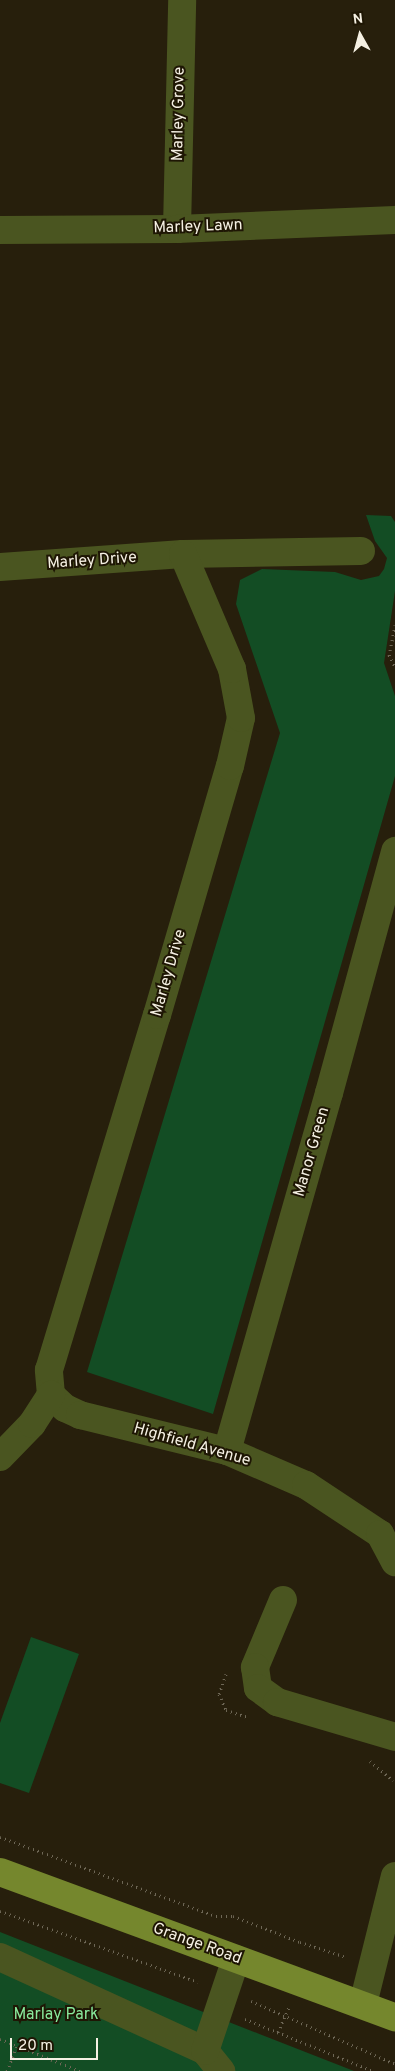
<!DOCTYPE html>
<html>
<head>
<meta charset="utf-8">
<style>
	body { margin:0 }
	#map { position:relative; width:395px; height:2071px; overflow:hidden; background:#271f0c; font-family:Overpass,sans-serif }
	div>[style] { position:absolute }
	.green>* { inset:0; background:#134d24 }
	.path>* { height:3px; margin-top:-1.5px; transform-origin:0; background:repeating-linear-gradient(90deg,#6e6756 0 1px,transparent 0 5px) }
	.minor>* { height:28px; margin:-14px; padding:0 14px; transform-origin:14px; border-radius:14px; background:#4a5520 }
	.major>* { height:28px; margin:-14px; padding:0 14px; transform-origin:14px; border-radius:14px; background:#75872d }
	span { translate:-50% -50%; white-space:nowrap; text-align:center; line-height:1.15; -webkit-text-stroke:4px #1e1604; paint-order:stroke }
	.street-label { font-size:16px; color:#f5f0e3 }
	.park-label { font-size:16px; color:#89eb9d }
	.north { position:absolute; left:335px; top:10px; width:50px; height:50px; -webkit-text-stroke:4px #1e1604; paint-order:stroke; rotate:353deg; font-size:14px; font-weight:700; line-height:20px; text-align:center; color:#f5f0e3 }
	.north::after { content:''; display:block; margin:auto; width:18px; height:22px; background:#f5f0e3; clip-path:polygon(50% 0,100% 100%,50% 72%,0 100%) }
	.scale { position:absolute; left:10px; top:2038px; width:88px; height:22px; box-sizing:border-box; border:2px solid #f5f0e3; border-top:0; padding-left:6px; font-size:15px; line-height:18px; white-space:nowrap; color:#f5f0e3; -webkit-text-stroke:4px #1e1604; paint-order:stroke }
</style>
</head>
<body>
<div id="map">
	<div class="green">
		<i style="clip-path:polygon(366px 515px,391px 516px,395px 522px,395px 591px,384px 663px,395px 696px,395px 776px,213px 1414px,87px 1372px,280px 733px,236px 604px,240px 580px,262px 569px,335px 572px,361px 580px,379px 576px,384px 569px,387px 558px,375px 541px)"></i>
		<i style="clip-path:polygon(31px 1637px,79px 1654px,29px 1793px,0 1783px,0 1723px)"></i>
		<i style="clip-path:polygon(0 1932px,216px 2017px,354px 2071px,0 2071px)"></i>
	</div>
	<div class="path">
		<i style="left:395px;top:625px;width:31px;rotate:101deg"></i>
		<i style="left:389px;top:655px;width:13px;rotate:63deg"></i>
		<i style="left:226px;top:1674px;width:21px;rotate:109deg"></i>
		<i style="left:219px;top:1694px;width:17px;rotate:66deg"></i>
		<i style="left:226px;top:1710px;width:22px;rotate:18deg"></i>
		<i style="left:370px;top:1761px;width:30px;rotate:40deg"></i>
		<i style="left:0;top:1837px;width:230px;rotate:20.1deg"></i>
		<i style="left:216px;top:1916px;width:17px"></i>
		<i style="left:233px;top:1916px;width:72px;rotate:21.2deg"></i>
		<i style="left:300px;top:1942px;width:48px;rotate:18.1deg"></i>
		<i style="left:0;top:1911px;width:210px;rotate:19.7deg"></i>
		<i style="left:251px;top:2001px;width:157px;rotate:23.6deg"></i>
		<i style="left:245px;top:2019px;width:138px;rotate:22.1deg"></i>
		<i style="left:278px;top:2032px;width:27px;rotate:-66deg"></i>
		<i style="left:0;top:2039px;width:86px;rotate:21.8deg"></i>
		<i style="left:7px;top:2071px;width:27px;rotate:-68deg"></i>
	</div>
	<div class="minor">
		<i style="left:177px;top:229px;width:229px;rotate:-88.7deg"></i>
		<i style="left:0;top:230px;width:177px;rotate:-0.3deg"></i>
		<i style="left:177px;top:229px;width:218px;rotate:-2.4deg"></i>
		<i style="left:0;top:567px;width:183px;rotate:-4.1deg"></i>
		<i style="left:183px;top:554px;width:178px;rotate:-1deg"></i>
		<i style="left:51px;top:1395px;width:25px;rotate:-95deg"></i>
		<i style="left:49px;top:1370px;width:371px;rotate:-73.1deg"></i>
		<i style="left:157px;top:1015px;width:259px;rotate:-73.7deg"></i>
		<i style="left:230px;top:766px;width:49px;rotate:-77.1deg"></i>
		<i style="left:241px;top:718px;width:50px;rotate:-100.4deg"></i>
		<i style="left:232px;top:669px;width:125px;rotate:-113.1deg"></i>
		<i style="left:51px;top:1395px;width:19px;rotate:43deg"></i>
		<i style="left:65px;top:1408px;width:17px;rotate:25deg"></i>
		<i style="left:80px;top:1415px;width:151px;rotate:13.8deg"></i>
		<i style="left:227px;top:1451px;width:86px;rotate:23.3deg"></i>
		<i style="left:306px;top:1485px;width:89px;rotate:33.5deg"></i>
		<i style="left:380px;top:1534px;width:32px;rotate:62deg"></i>
		<i style="left:227px;top:1451px;width:372px;rotate:-74.1deg"></i>
		<i style="left:329px;top:1093px;width:251px;rotate:-74.7deg"></i>
		<i style="left:0;top:1457px;width:46px;rotate:-45.9deg"></i>
		<i style="left:32px;top:1424px;width:35px;rotate:-57deg"></i>
		<i style="left:283px;top:1600px;width:73px;rotate:112.7deg"></i>
		<i style="left:255px;top:1667px;width:21px;rotate:82deg"></i>
		<i style="left:258px;top:1688px;width:24px;rotate:36deg"></i>
		<i style="left:277px;top:1702px;width:123px;rotate:16.5deg"></i>
		<i style="left:0;top:1957px;width:226px;rotate:24.6deg"></i>
		<i style="left:205px;top:2051px;width:26px;rotate:51deg"></i>
		<i style="left:363px;top:2004px;width:132px;rotate:-76deg"></i>
		<i style="left:205px;top:2051px;width:97px;rotate:-71.4deg"></i>
	</div>
	<div class="major">
		<i style="left:0;top:1872px;width:421px;rotate:20.2deg"></i>
	</div>
	<div class="street-label">
		<span style="left:179px;top:114px;rotate:-89deg">Marley Grove</span>
		<span style="left:198px;top:227px;rotate:-2deg">Marley Lawn</span>
		<span style="left:92px;top:561px;rotate:-4deg">Marley Drive</span>
		<span style="left:169px;top:973px;rotate:-74deg">Marley Drive</span>
		<span style="left:312px;top:1152px;rotate:-74deg">Manor Green</span>
		<span style="left:192px;top:1445px;rotate:16deg">Highfield Avenue</span>
		<span style="left:197px;top:1944px;rotate:20deg">Grange Road</span>
	</div>
	<div class="park-label">
		<span style="left:56px;top:2015px">Marlay Park</span>
	</div>
	<div class="north">N</div>
	<div class="scale">20 m</div>
</div>
</body>
</html>
